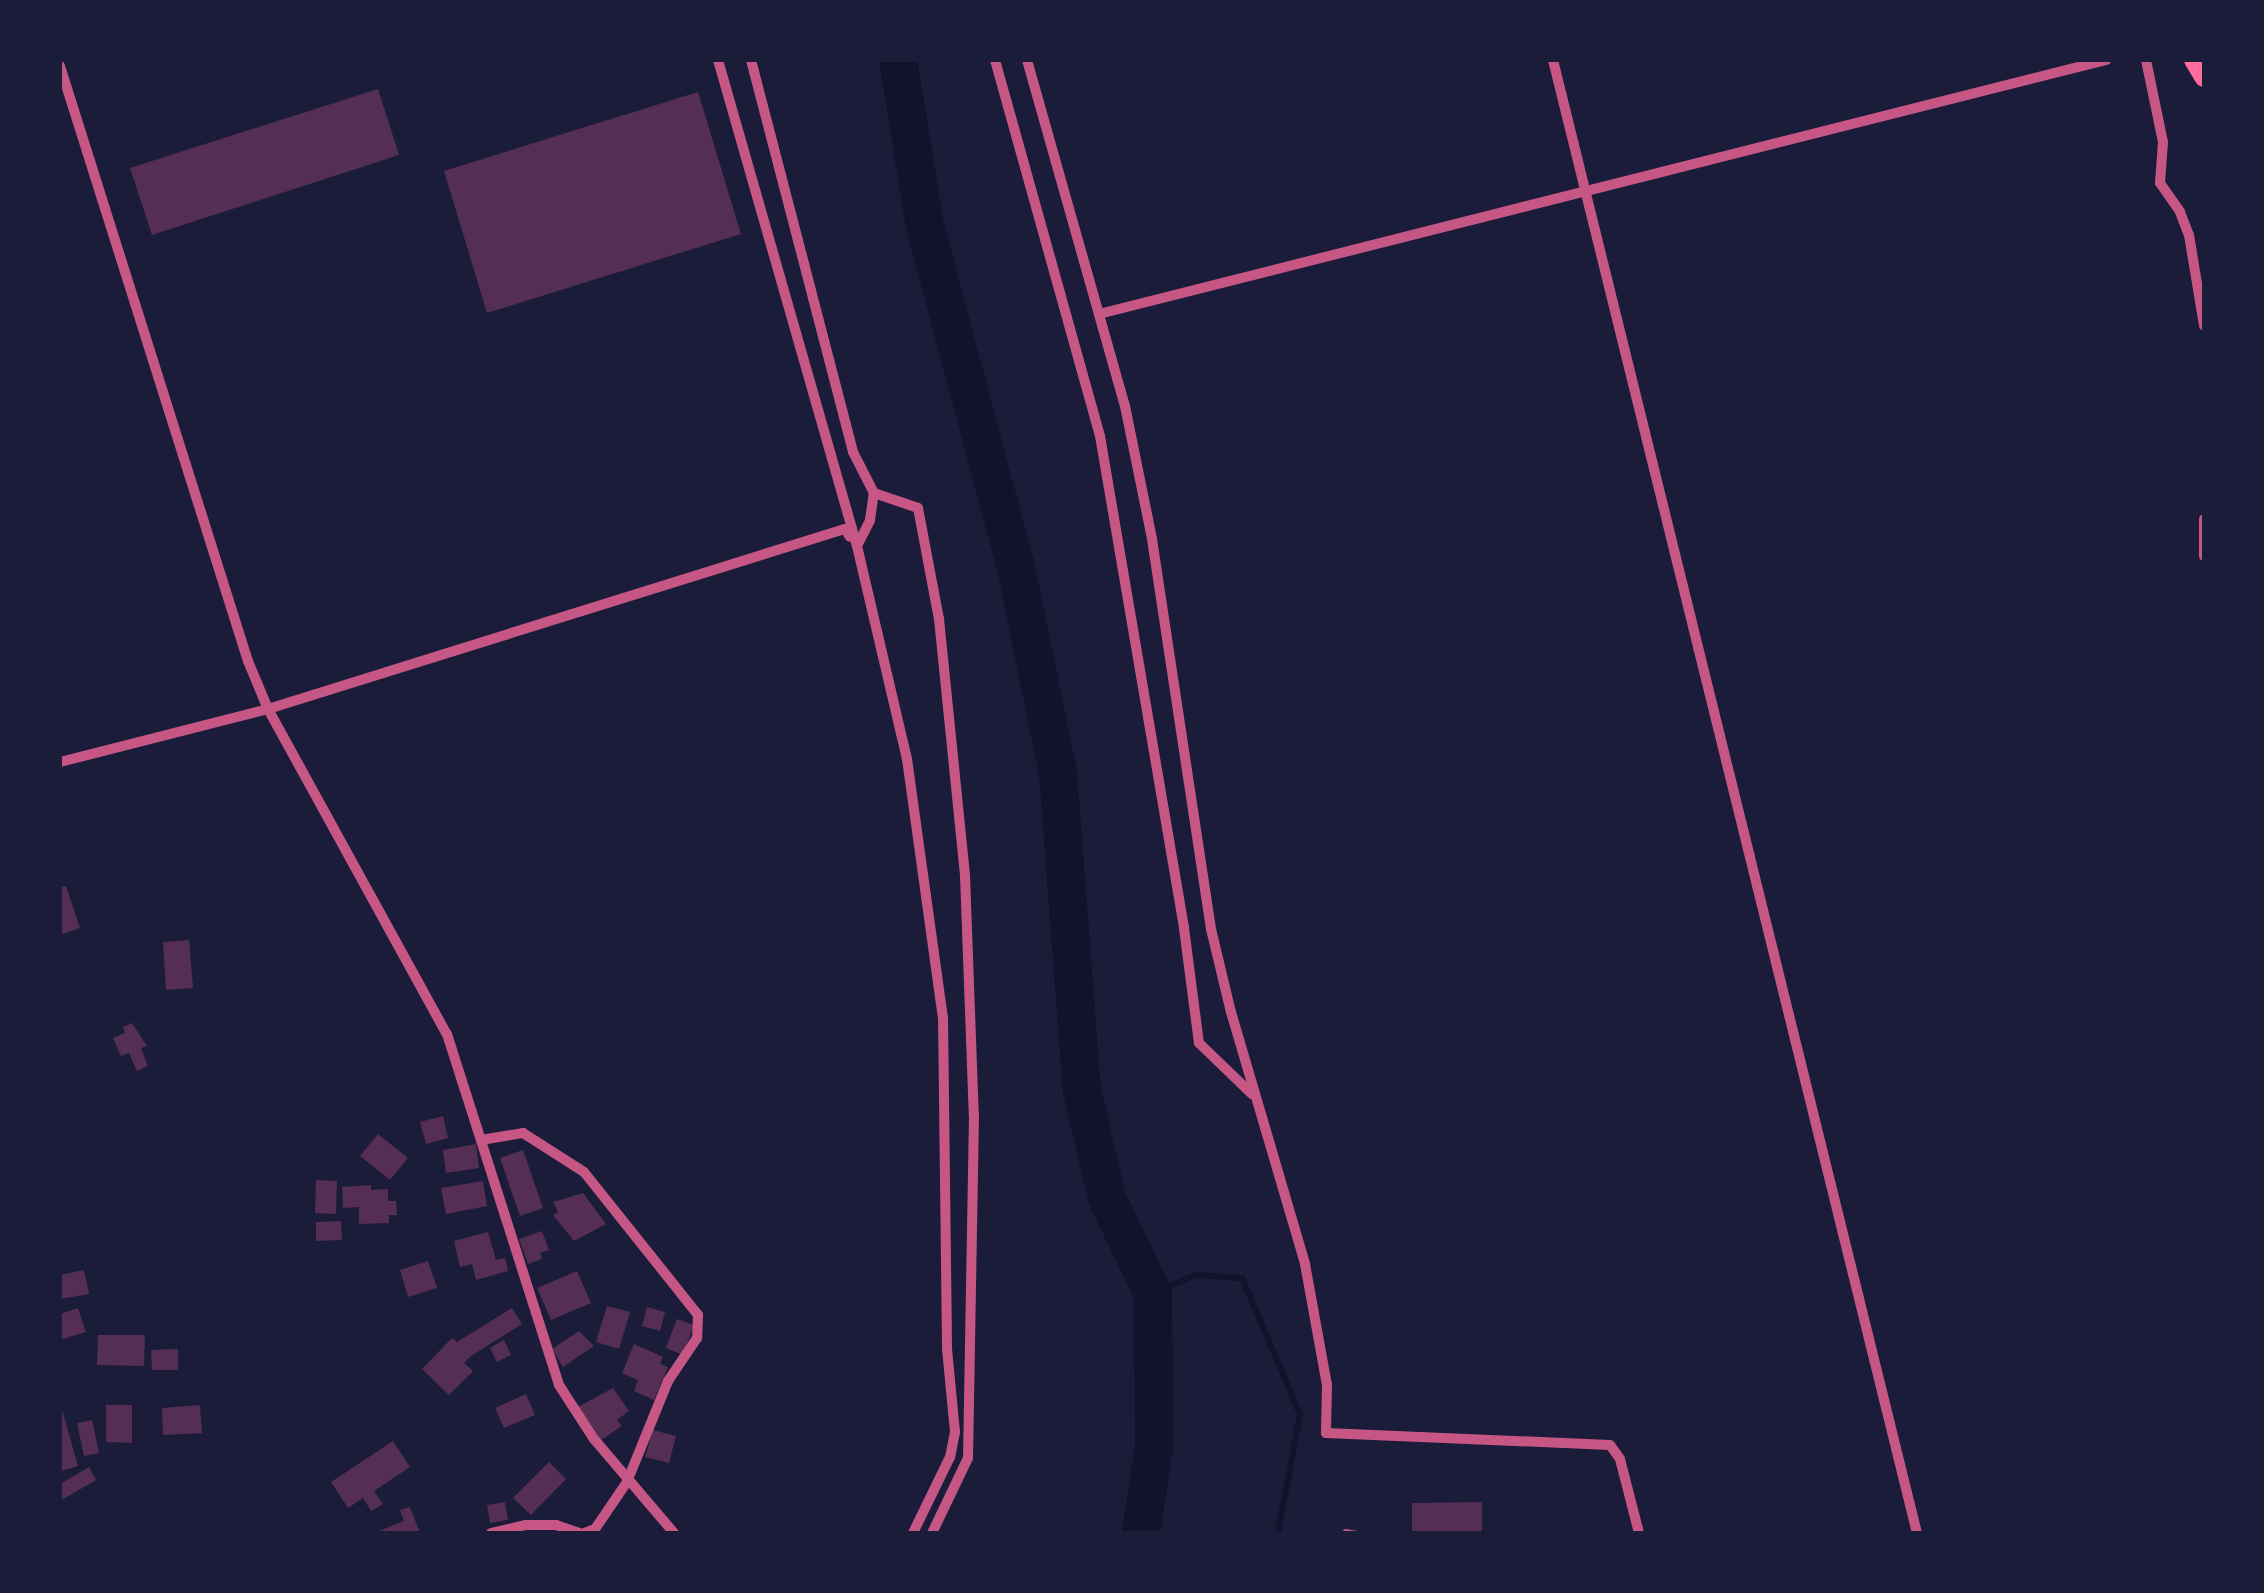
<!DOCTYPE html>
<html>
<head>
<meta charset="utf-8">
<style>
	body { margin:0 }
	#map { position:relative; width:2264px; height:1593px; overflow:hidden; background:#1b1b3a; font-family:Literata,serif }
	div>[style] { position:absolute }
	.stream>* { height:6px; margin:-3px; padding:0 3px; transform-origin:3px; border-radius:3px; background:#12122b }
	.river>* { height:38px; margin:-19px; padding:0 19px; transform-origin:19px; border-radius:19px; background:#12122b }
	.building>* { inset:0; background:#542f53 }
	.service>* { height:5px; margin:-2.5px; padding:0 2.5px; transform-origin:2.5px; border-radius:2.5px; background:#c65784 }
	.minor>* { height:10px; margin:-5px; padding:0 5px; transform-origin:5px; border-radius:5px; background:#c65784 }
	.primary>* { height:18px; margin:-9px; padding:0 9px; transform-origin:9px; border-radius:9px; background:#ff6b9d }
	span { translate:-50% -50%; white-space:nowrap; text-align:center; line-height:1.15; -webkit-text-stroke:8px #1b1b3a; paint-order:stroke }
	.frame { position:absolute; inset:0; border:62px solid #1b1b3a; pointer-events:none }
</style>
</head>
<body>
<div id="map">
	<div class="stream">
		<i style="left:1153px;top:1294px;width:46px;rotate:-24.3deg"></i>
		<i style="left:1195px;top:1275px;width:47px;rotate:3.7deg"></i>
		<i style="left:1242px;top:1278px;width:148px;rotate:66.9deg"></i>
		<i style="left:1300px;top:1414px;width:121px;rotate:100.5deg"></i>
	</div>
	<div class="river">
		<i style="left:898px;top:60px;width:168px;rotate:80.8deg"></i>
		<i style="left:925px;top:226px;width:353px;rotate:75.1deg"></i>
		<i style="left:1016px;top:567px;width:210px;rotate:78.5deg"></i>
		<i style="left:1058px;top:773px;width:318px;rotate:85.7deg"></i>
		<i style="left:1082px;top:1090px;width:111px;rotate:77deg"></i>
		<i style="left:1107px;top:1198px;width:106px;rotate:64.4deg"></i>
		<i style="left:1153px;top:1294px;width:152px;rotate:89.6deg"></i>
		<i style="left:1154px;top:1446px;width:88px;rotate:98.5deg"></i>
	</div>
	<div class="building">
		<i style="clip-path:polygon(378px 89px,399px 155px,152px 235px,130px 168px)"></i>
		<i style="clip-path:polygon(698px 92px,741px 234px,487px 313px,444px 171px)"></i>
		<i style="clip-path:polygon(66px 886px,80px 928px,60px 935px,60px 888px)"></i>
		<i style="clip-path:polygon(189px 940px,193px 988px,166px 990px,163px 942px)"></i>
		<i style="clip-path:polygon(132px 1023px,147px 1046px,141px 1048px,148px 1066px,137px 1071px,129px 1053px,121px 1056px,113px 1038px,125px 1033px,123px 1027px)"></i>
		<i style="clip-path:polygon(443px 1116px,448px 1138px,426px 1144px,420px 1122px)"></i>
		<i style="clip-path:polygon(378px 1134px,408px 1158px,390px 1180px,360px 1156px)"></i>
		<i style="clip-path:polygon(476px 1144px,479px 1168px,446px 1173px,443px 1150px)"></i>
		<i style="clip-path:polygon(523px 1150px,543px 1208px,520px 1216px,500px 1158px)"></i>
		<i style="clip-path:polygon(316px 1180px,337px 1181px,336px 1214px,315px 1213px)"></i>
		<i style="clip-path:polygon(483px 1181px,487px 1206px,446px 1214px,441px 1188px)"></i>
		<i style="clip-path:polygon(371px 1185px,371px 1190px,388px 1189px,388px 1201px,396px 1201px,397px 1215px,389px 1215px,389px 1223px,359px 1224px,359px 1207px,343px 1208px,342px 1187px)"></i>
		<i style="clip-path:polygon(583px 1193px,606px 1224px,574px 1241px,553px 1215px,558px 1212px,553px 1202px)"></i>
		<i style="clip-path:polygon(341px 1221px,342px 1240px,316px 1241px,316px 1222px)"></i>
		<i style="clip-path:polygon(542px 1231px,549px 1250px,540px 1253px,542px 1259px,528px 1264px,519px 1239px)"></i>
		<i style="clip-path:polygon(488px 1232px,496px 1260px,505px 1258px,508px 1271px,476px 1280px,472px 1264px,460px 1267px,454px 1241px)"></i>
		<i style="clip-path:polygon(428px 1261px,437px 1288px,408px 1297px,400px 1270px)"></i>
		<i style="clip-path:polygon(84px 1270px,89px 1294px,60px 1299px,60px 1275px)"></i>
		<i style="clip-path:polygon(577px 1271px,591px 1303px,551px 1320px,537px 1288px)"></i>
		<i style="clip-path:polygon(607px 1306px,630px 1312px,619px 1349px,596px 1342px)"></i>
		<i style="clip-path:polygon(647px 1307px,665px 1312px,660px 1331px,642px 1326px)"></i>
		<i style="clip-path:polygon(78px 1308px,86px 1332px,60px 1340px,60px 1314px)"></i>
		<i style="clip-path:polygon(512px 1308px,522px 1324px,471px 1356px,464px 1363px,473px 1371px,449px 1395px,422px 1369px,452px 1338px,457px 1342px)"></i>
		<i style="clip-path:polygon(677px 1319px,694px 1325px,683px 1355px,666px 1348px)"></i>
		<i style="clip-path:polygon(579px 1331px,594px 1346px,563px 1367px,552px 1349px)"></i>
		<i style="clip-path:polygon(98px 1335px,145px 1335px,144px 1366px,97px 1365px)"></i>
		<i style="clip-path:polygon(504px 1340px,511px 1355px,497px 1362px,490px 1348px)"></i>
		<i style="clip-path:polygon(634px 1344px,663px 1357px,660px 1364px,668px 1367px,654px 1400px,634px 1391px,638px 1380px,622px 1373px)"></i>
		<i style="clip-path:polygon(178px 1349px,178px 1370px,152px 1370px,151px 1350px)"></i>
		<i style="clip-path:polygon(613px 1388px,629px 1411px,617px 1420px,622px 1426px,601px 1440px,578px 1407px)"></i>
		<i style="clip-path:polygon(526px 1394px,535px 1415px,504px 1428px,495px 1408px)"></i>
		<i style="clip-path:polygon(106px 1405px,132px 1405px,132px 1443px,106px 1442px)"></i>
		<i style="clip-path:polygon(200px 1405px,202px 1433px,163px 1435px,162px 1408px)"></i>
		<i style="clip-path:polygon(61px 1406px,78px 1466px,61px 1471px,60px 1465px)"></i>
		<i style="clip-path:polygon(92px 1420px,99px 1453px,84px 1456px,77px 1423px)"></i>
		<i style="clip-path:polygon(653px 1430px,676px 1436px,669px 1463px,645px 1457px)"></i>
		<i style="clip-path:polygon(393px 1441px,410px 1467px,374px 1491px,383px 1504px,371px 1511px,363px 1498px,348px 1508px,331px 1482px)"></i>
		<i style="clip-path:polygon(549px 1462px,566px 1479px,531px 1515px,513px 1498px)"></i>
		<i style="clip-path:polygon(89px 1467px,96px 1480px,60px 1501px,60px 1484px)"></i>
		<i style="clip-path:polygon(505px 1502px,508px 1520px,490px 1523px,487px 1505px)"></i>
		<i style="clip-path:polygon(1482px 1502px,1482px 1533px,1412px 1533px,1412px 1503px)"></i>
		<i style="clip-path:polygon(410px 1507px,420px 1533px,374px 1533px,404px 1521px,400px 1510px)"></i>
	</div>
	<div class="service">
		<i style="left:1345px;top:1531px;width:12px;rotate:9deg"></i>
	</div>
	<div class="minor">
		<i style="left:718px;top:60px;width:505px;rotate:74.04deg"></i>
		<i style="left:857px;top:546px;width:219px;rotate:76.8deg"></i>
		<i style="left:907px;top:759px;width:260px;rotate:82.1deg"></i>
		<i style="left:943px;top:1017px;width:332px;rotate:89.3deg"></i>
		<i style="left:947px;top:1349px;width:83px;rotate:84.5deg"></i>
		<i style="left:955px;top:1432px;width:25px;rotate:101deg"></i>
		<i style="left:950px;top:1457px;width:85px;rotate:116deg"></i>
		<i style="left:751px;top:60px;width:405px;rotate:75.4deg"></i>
		<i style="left:853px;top:452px;width:46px;rotate:62.9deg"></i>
		<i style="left:874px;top:493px;width:46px;rotate:18.8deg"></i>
		<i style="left:918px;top:508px;width:113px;rotate:79.3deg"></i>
		<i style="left:939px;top:619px;width:257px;rotate:84.2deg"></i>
		<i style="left:965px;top:875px;width:240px;rotate:87.9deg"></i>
		<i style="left:974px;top:1115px;width:343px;rotate:91deg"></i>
		<i style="left:968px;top:1458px;width:83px;rotate:115.6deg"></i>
		<i style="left:995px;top:60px;width:390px;rotate:74.4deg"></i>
		<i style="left:1100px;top:436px;width:499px;rotate:80.3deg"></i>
		<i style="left:1184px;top:928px;width:116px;rotate:82.6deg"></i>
		<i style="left:1199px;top:1043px;width:74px;rotate:43.9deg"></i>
		<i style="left:1027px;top:60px;width:360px;rotate:74.2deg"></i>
		<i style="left:1125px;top:406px;width:136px;rotate:78.5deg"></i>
		<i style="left:1152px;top:539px;width:394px;rotate:81.4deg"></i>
		<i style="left:1211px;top:929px;width:85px;rotate:76.5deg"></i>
		<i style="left:1231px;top:1012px;width:263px;rotate:73.6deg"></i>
		<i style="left:1305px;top:1264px;width:123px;rotate:79.7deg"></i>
		<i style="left:1327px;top:1385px;width:48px;rotate:91.2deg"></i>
		<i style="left:1326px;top:1433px;width:284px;rotate:2.4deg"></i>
		<i style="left:1610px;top:1445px;width:17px;rotate:54deg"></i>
		<i style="left:1620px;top:1459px;width:76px;rotate:75.6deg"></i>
		<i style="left:1553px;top:60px;width:1517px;rotate:76.12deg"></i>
		<i style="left:2146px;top:60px;width:84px;rotate:78.3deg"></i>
		<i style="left:2163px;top:142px;width:41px;rotate:94.2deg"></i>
		<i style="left:2160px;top:183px;width:35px;rotate:55deg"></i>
		<i style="left:2180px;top:212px;width:25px;rotate:69deg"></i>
		<i style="left:2189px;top:235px;width:92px;rotate:80.6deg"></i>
		<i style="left:60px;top:66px;width:624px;rotate:72.47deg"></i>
		<i style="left:248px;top:661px;width:52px;rotate:67.4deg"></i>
		<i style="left:268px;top:709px;width:371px;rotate:61.2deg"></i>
		<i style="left:447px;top:1034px;width:368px;rotate:72.3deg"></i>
		<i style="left:559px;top:1385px;width:64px;rotate:57.1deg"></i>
		<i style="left:594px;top:1439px;width:123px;rotate:49.6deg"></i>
		<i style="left:1099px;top:314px;width:1039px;rotate:-14.16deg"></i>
		<i style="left:2204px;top:519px;width:37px;rotate:90deg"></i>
		<i style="left:857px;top:546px;width:29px;rotate:-63deg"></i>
		<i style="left:870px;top:520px;width:27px;rotate:-82deg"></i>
		<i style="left:60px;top:762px;width:215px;rotate:-14.3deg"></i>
		<i style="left:268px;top:709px;width:604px;rotate:-17.33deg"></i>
		<i style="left:845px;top:529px;width:9px;rotate:58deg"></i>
		<i style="left:481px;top:1140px;width:43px;rotate:-9.5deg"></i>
		<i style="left:523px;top:1133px;width:72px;rotate:32.6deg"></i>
		<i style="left:584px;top:1172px;width:183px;rotate:51.4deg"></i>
		<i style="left:698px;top:1315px;width:23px;rotate:92deg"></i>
		<i style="left:697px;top:1338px;width:52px;rotate:124deg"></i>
		<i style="left:668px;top:1381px;width:109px;rotate:112.1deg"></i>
		<i style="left:627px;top:1482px;width:57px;rotate:124.2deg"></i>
		<i style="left:595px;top:1529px;width:12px;rotate:160deg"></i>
		<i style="left:491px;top:1533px;width:36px;rotate:-13deg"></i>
		<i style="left:526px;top:1525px;width:30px"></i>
		<i style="left:556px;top:1525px;width:24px;rotate:19deg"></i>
	</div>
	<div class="primary">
		<i style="left:2193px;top:60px;width:21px;rotate:59deg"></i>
	</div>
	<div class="frame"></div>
</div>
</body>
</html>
